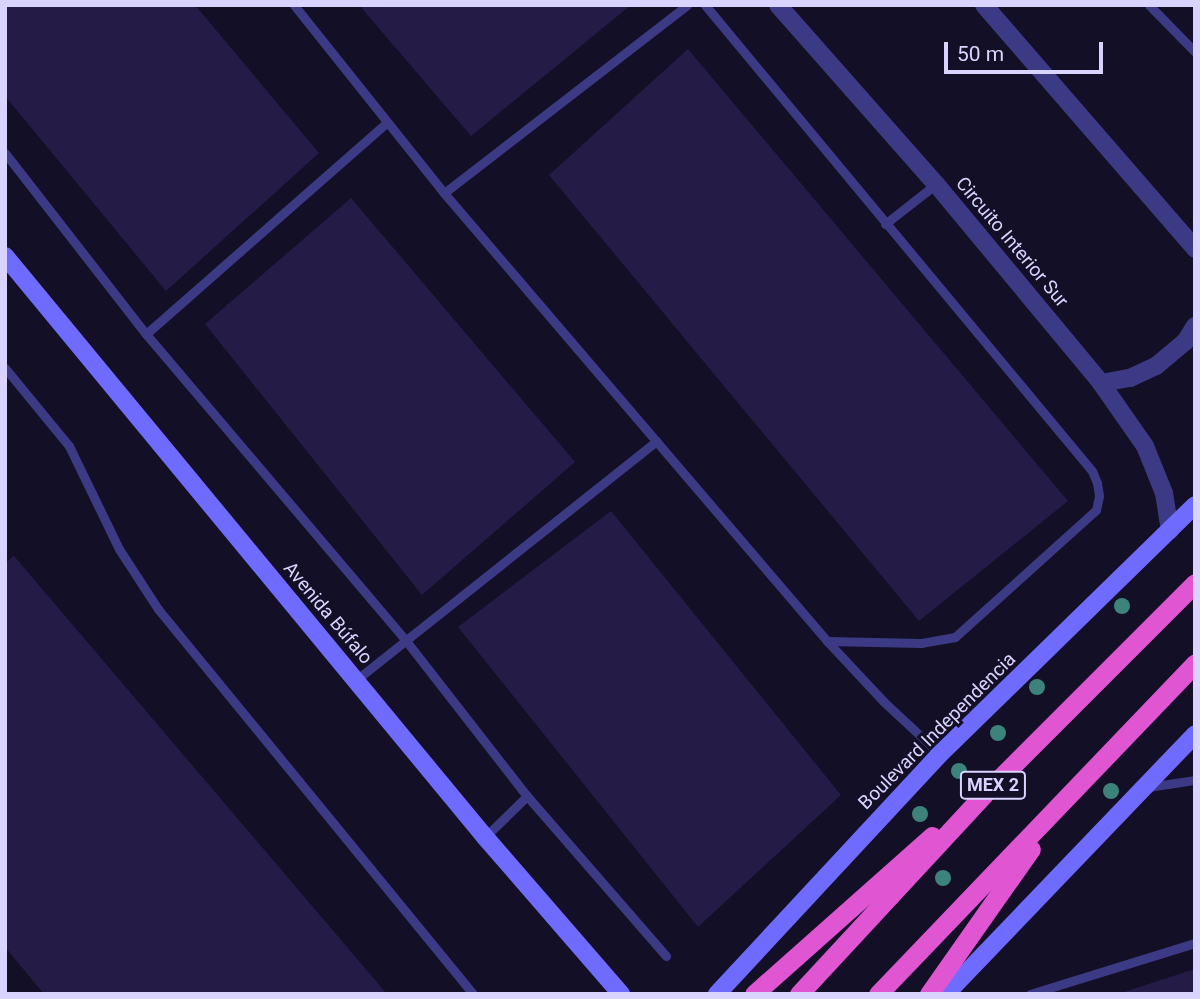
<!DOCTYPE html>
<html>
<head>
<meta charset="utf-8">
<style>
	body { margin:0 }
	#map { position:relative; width:1200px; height:999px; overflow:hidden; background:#130f26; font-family:Roboto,sans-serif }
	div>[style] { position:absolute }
	.building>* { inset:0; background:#241b47 }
	.service>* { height:9px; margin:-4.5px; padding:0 4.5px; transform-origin:4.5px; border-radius:4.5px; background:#3d3a85 }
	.minor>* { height:18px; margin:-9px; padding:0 9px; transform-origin:9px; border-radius:9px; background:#3d3a85 }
	.secondary>* { height:18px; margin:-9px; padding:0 9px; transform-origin:9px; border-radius:9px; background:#6f6bff }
	.trunk>* { height:19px; margin:-9.5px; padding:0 9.5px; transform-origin:9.5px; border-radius:9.5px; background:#e055d1 }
	.trees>* { width:16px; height:16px; margin:-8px; border-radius:50%; background:#3d827b }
	span { translate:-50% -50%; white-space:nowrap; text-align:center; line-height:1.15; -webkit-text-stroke:6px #130f26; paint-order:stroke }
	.shield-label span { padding:2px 5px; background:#130f26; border:2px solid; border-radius:5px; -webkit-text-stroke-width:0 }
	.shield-label { font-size:18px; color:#d9d4ff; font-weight:700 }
	.street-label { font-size:19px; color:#d9d4ff }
	.frame { position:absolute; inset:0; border:7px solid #d9d4ff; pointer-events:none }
	.scale { position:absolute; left:944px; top:42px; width:159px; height:32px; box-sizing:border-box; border:4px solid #d9d4ff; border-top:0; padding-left:9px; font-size:21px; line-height:24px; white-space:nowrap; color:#d9d4ff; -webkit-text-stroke:5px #130f26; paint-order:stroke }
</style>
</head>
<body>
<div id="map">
	<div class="building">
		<i style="clip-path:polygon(5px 5px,195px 5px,319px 153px,166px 291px,5px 96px)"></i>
		<i style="clip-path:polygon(359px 5px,631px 5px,471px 136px)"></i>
		<i style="clip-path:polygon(688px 49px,1068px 501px,919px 621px,549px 175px)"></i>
		<i style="clip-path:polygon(351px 198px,575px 462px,422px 595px,205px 324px)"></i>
		<i style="clip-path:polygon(611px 511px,841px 795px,698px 927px,458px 627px)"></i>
		<i style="clip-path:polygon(14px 556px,387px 994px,44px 994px,5px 947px,5px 563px)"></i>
		<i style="clip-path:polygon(1195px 969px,1195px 994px,1121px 994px,1121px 993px)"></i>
	</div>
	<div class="service">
		<i style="left:294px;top:5px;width:241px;rotate:51.4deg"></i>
		<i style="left:444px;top:193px;width:589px;rotate:49.47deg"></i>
		<i style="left:827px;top:641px;width:83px;rotate:46.9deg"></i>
		<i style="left:884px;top:702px;width:76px;rotate:42.9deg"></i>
		<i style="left:705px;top:5px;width:606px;rotate:50.29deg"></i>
		<i style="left:1092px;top:471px;width:13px;rotate:67deg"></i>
		<i style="left:1097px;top:483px;width:13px;rotate:81deg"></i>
		<i style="left:1099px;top:496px;width:14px;rotate:102deg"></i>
		<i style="left:1096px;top:510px;width:190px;rotate:138deg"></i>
		<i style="left:955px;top:637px;width:35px;rotate:170deg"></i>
		<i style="left:921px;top:643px;width:94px;rotate:-178.8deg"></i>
		<i style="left:1149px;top:5px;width:66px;rotate:45.6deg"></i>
		<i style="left:5px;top:153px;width:229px;rotate:52.1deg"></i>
		<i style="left:146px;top:334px;width:404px;rotate:49.7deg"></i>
		<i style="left:407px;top:642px;width:195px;rotate:52.1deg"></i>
		<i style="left:527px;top:796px;width:212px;rotate:49deg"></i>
		<i style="left:444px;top:193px;width:307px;rotate:-37.7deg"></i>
		<i style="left:885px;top:224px;width:65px;rotate:-38.1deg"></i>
		<i style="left:146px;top:334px;width:320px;rotate:-41.3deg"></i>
		<i style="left:5px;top:368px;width:101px;rotate:50.6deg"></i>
		<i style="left:69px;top:446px;width:114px;rotate:64.1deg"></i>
		<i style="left:119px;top:549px;width:72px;rotate:57deg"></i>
		<i style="left:158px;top:609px;width:497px;rotate:50.7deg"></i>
		<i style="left:356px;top:680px;width:384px;rotate:-38.5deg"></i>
		<i style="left:1148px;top:787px;width:48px;rotate:-8.5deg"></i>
		<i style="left:485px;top:837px;width:59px;rotate:-44.3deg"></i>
		<i style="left:1030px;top:994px;width:173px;rotate:-17.2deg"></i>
	</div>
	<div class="minor">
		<i style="left:778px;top:5px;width:239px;rotate:48.6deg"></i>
		<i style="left:936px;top:184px;width:259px;rotate:50.3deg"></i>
		<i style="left:1101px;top:383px;width:77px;rotate:55.1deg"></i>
		<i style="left:1145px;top:446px;width:51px;rotate:68deg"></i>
		<i style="left:1164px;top:493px;width:38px;rotate:81deg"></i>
		<i style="left:984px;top:5px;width:323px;rotate:49.1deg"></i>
		<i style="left:1101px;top:383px;width:29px;rotate:-10deg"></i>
		<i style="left:1130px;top:378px;width:29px;rotate:-25deg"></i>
		<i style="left:1156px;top:366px;width:38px;rotate:-40deg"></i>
		<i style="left:1185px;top:342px;width:19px;rotate:-58deg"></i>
	</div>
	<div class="secondary">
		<i style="left:5px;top:256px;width:754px;rotate:50.44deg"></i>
		<i style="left:485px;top:837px;width:208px;rotate:49.1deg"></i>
		<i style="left:717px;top:994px;width:328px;rotate:-47.1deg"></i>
		<i style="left:940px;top:754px;width:356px;rotate:-44.3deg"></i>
		<i style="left:946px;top:994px;width:360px;rotate:-46.2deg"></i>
	</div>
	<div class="trunk">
		<i style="left:754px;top:994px;width:238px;rotate:-41.6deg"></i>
		<i style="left:799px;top:994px;width:272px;rotate:-47.2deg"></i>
		<i style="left:984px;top:794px;width:298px;rotate:-45deg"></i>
		<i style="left:878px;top:994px;width:458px;rotate:-46.2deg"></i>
		<i style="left:929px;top:994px;width:177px;rotate:-54.9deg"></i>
	</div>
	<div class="trees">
		<i style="left:1122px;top:606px"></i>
		<i style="left:1037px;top:687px"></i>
		<i style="left:998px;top:733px"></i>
		<i style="left:959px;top:771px"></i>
		<i style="left:1111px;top:791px"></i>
		<i style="left:920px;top:814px"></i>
		<i style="left:943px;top:878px"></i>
	</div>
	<div class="shield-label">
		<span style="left:993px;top:785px">MEX 2</span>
	</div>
	<div class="street-label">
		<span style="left:1012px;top:242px;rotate:50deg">Circuito Interior Sur</span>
		<span style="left:328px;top:613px;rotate:50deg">Avenida Búfalo</span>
		<span style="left:937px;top:731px;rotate:-45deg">Boulevard Independencia</span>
	</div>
	<div class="frame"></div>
	<div class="scale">50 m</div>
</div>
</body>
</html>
